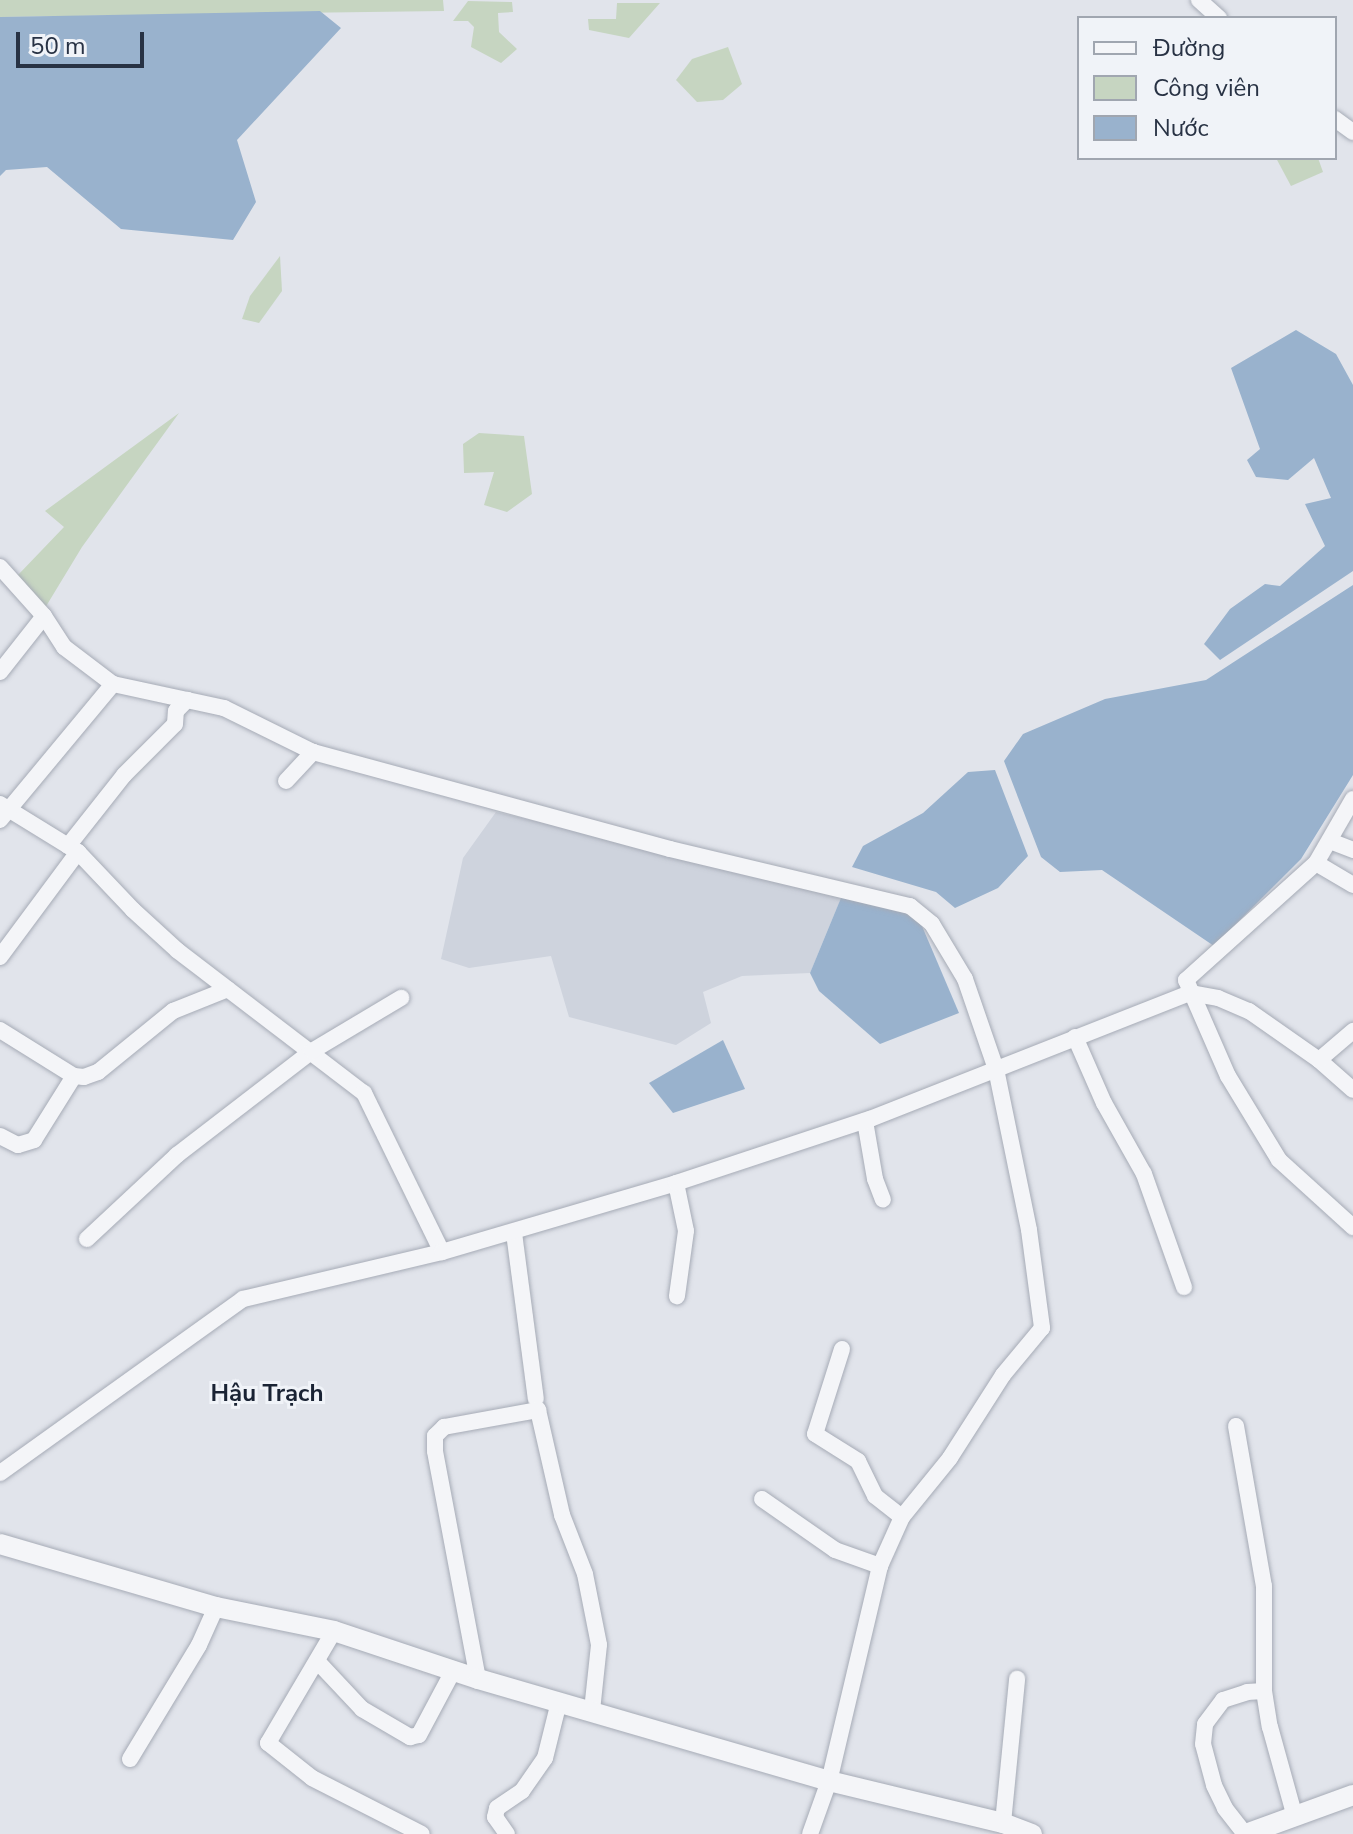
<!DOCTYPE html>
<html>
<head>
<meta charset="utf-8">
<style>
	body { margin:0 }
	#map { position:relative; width:1353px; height:1834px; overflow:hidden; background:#e1e4eb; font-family:"Nunito Sans",sans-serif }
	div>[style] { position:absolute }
	.built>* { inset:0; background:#ced3dd }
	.green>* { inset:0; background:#c6d5c1 }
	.water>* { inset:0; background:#99b2cd }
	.roads { filter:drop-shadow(0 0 2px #a6abb6) drop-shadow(0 0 2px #a6abb6) }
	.minor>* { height:16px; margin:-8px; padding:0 8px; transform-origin:8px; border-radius:8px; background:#f4f5f8 }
	.tertiary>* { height:20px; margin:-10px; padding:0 10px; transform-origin:10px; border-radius:10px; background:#f4f5f8 }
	span { translate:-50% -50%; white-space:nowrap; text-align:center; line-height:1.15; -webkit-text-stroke:6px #f0f3f8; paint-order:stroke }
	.quarter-label { font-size:24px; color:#1a2334; font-weight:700 }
	.legend { position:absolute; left:1077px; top:16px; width:260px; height:144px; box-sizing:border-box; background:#f0f3f8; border:2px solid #a0a6b0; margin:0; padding:10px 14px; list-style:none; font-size:24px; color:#283244 }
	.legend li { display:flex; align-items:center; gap:16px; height:40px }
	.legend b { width:40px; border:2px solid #a0a6b0 }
	.scale { position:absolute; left:16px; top:32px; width:128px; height:36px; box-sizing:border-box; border:4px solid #283244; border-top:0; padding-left:10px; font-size:24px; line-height:28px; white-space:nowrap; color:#283244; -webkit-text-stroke:6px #f0f3f8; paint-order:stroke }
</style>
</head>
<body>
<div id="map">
	<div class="built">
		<i style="clip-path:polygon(496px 812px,843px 893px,810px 973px,742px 976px,703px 992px,711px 1023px,676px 1045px,569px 1017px,551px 956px,469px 968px,441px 959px,463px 858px)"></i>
	</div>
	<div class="green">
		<i style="clip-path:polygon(0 0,443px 0,444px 11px,0 17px)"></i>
		<i style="clip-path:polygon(468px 1px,512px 2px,513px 12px,498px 13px,499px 32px,517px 49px,501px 63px,471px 47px,474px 27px,468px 21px,453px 21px)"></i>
		<i style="clip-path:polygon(617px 3px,660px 3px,629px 38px,589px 30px,588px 19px,616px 19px)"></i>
		<i style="clip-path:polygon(728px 47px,742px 84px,723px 100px,697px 102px,676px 80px,692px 59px)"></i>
		<i style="clip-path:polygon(1276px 158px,1318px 158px,1323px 172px,1291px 186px)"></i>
		<i style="clip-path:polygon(280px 256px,282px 291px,259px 323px,242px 319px,250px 296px)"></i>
		<i style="clip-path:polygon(179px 413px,82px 547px,45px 608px,18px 575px,64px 527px,45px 511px)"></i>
		<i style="clip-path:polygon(479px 433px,524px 436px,532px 494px,507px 512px,484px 505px,494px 472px,464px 473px,463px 444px)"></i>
	</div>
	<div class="water">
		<i style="clip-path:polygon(320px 11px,341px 28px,237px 140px,256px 202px,233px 240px,121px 229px,47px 167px,6px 170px,0 176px,0 17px)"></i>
		<i style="clip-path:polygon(1296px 330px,1336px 354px,1353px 385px,1353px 571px,1220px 660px,1204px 644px,1230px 609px,1265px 584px,1280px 586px,1325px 546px,1305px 504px,1331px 498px,1314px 458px,1288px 480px,1256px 477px,1247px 460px,1260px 449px,1231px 368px)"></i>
		<i style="clip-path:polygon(1353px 585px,1353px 775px,1301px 859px,1214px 946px,1102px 870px,1060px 872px,1041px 857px,1004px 761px,1023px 734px,1105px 699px,1206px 680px)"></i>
		<i style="clip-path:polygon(995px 770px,1028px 856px,998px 888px,955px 908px,936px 892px,852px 867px,863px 846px,923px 813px,968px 772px)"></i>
		<i style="clip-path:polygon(843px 893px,901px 906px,922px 926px,959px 1013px,880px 1044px,819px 991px,810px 973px)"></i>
		<i style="clip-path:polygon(723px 1040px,745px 1089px,673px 1113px,649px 1083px)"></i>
	</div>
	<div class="roads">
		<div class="minor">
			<i style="left:1199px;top:0;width:27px;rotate:42deg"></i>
			<i style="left:1335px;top:119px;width:22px;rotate:36deg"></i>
			<i style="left:0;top:567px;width:66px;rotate:48.1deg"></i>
			<i style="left:44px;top:616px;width:37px;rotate:57deg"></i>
			<i style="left:64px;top:647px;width:61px;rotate:37.1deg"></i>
			<i style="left:113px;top:684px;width:114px;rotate:12.2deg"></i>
			<i style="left:224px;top:708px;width:99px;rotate:26.3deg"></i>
			<i style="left:313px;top:752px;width:370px;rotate:15.2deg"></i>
			<i style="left:670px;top:849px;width:247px;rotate:13.4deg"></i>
			<i style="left:910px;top:906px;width:28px;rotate:39deg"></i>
			<i style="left:932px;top:924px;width:64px;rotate:59deg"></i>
			<i style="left:965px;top:979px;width:95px;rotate:71deg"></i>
			<i style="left:996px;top:1069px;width:164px;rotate:78.4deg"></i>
			<i style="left:1029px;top:1230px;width:99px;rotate:82.4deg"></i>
			<i style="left:1042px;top:1328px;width:61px;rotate:129.7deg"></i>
			<i style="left:1003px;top:1375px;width:98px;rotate:122.6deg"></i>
			<i style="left:950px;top:1458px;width:76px;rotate:129.1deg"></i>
			<i style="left:902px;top:1517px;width:54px;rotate:114.2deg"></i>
			<i style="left:880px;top:1566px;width:221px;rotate:103.3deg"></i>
			<i style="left:829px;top:1781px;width:56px;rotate:109.7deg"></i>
			<i style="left:0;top:672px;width:71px;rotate:-51.8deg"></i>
			<i style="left:286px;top:781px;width:40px;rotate:-47deg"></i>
			<i style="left:1353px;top:799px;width:74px;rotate:120deg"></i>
			<i style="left:1316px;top:863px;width:175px;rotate:138deg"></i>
			<i style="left:1186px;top:980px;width:105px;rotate:66.4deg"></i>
			<i style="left:1228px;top:1076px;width:98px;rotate:58.7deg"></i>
			<i style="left:1279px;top:1160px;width:100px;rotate:42.2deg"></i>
			<i style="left:0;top:804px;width:92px;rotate:31.6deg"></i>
			<i style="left:78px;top:852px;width:80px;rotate:46.5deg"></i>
			<i style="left:133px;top:910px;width:61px;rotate:42.3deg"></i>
			<i style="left:178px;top:951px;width:234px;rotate:37.4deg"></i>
			<i style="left:364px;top:1093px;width:177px;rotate:63.9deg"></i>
			<i style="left:0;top:820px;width:177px;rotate:-50.3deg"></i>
			<i style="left:1330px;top:841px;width:25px;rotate:21deg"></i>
			<i style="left:68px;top:846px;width:90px;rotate:-51.7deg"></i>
			<i style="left:124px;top:775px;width:72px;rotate:-45deg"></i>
			<i style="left:175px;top:724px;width:13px;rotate:-86deg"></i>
			<i style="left:176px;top:711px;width:16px;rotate:-45deg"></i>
			<i style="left:1316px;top:863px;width:43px;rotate:30.7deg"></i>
			<i style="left:0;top:957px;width:131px;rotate:-53.4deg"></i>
			<i style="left:0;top:1030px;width:87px;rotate:31.9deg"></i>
			<i style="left:74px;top:1076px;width:10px;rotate:6deg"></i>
			<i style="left:84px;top:1077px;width:15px;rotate:-20deg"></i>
			<i style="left:98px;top:1072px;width:97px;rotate:-39.1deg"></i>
			<i style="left:173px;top:1011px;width:59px;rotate:-21.8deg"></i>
			<i style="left:1075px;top:1037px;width:72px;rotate:66.3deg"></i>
			<i style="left:1104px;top:1103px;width:81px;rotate:60.6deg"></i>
			<i style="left:1144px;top:1174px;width:120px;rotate:70.5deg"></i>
			<i style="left:1319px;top:1060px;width:45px;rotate:41.4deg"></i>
			<i style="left:865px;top:1121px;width:59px;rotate:80.2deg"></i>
			<i style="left:875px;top:1179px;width:22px;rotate:69deg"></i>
			<i style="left:0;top:1136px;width:20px;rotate:27deg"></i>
			<i style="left:18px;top:1145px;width:17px;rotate:-17deg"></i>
			<i style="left:34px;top:1140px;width:75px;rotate:-58deg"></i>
			<i style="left:676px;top:1183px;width:49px;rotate:78.2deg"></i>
			<i style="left:686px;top:1231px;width:66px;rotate:97.9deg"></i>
			<i style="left:514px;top:1233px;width:167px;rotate:82.5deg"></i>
			<i style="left:87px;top:1239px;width:123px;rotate:-43deg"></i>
			<i style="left:177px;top:1155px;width:170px;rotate:-37.6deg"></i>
			<i style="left:312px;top:1051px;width:104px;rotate:-30.8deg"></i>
			<i style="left:842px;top:1349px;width:89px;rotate:107.6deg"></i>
			<i style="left:815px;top:1434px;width:51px;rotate:32.1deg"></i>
			<i style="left:858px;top:1461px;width:39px;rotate:64deg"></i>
			<i style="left:875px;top:1496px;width:34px;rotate:38deg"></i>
			<i style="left:1236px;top:1426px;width:162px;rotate:80.1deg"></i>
			<i style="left:1264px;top:1586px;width:105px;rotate:90deg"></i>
			<i style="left:1264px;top:1691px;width:36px;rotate:81deg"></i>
			<i style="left:1270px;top:1727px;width:93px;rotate:74.5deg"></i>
			<i style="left:0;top:1473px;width:299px;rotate:-35.6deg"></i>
			<i style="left:243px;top:1299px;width:204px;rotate:-13.3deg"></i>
			<i style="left:442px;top:1252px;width:244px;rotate:-16.4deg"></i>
			<i style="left:676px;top:1183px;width:204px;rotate:-18.3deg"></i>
			<i style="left:870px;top:1119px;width:344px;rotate:-21.5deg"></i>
			<i style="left:1190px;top:993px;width:28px;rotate:10deg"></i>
			<i style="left:1218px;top:998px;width:34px;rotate:23deg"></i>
			<i style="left:1249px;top:1011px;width:85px;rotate:35deg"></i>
			<i style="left:1319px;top:1060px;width:45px;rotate:-40.5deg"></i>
			<i style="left:762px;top:1499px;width:89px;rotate:34.9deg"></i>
			<i style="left:835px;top:1550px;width:48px;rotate:19.6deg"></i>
			<i style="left:334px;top:1631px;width:130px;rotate:120.5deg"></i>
			<i style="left:268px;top:1743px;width:56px;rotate:38.5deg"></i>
			<i style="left:312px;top:1778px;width:123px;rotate:27deg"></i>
			<i style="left:317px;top:1661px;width:66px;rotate:46.8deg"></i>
			<i style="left:362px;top:1709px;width:56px;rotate:30.3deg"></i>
			<i style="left:410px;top:1737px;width:9px;rotate:-13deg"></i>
			<i style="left:419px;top:1735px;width:72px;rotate:-62deg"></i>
			<i style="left:478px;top:1679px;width:232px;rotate:-100.7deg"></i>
			<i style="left:435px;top:1451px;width:15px;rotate:-90deg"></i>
			<i style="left:435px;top:1436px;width:13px;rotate:-45deg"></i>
			<i style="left:444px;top:1427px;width:96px;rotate:-10.3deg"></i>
			<i style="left:538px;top:1410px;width:108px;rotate:77.1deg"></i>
			<i style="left:562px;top:1515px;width:63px;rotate:68.7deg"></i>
			<i style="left:585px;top:1574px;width:72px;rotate:78.8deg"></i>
			<i style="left:599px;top:1645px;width:66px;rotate:96.1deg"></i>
			<i style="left:130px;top:1759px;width:133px;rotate:-58.8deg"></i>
			<i style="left:199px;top:1645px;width:42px;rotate:-65.9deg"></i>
			<i style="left:1003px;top:1823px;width:145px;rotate:-84.4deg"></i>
			<i style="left:507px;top:1834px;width:21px;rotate:-125deg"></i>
			<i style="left:495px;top:1817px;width:9px;rotate:-77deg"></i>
			<i style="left:497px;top:1808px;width:30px;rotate:-34deg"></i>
			<i style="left:522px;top:1791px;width:40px;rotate:-55.1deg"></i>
			<i style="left:545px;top:1758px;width:58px;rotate:-76deg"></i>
			<i style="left:1245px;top:1834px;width:33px;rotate:-128deg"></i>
			<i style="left:1225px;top:1808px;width:25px;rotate:-116deg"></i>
			<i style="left:1214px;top:1785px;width:42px;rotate:-105deg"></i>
			<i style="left:1203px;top:1744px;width:20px;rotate:-84deg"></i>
			<i style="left:1205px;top:1724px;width:30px;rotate:-53deg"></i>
			<i style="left:1223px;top:1700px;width:25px;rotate:-18deg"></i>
			<i style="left:1247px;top:1692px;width:17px;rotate:-3deg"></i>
		</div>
		<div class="tertiary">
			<i style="left:0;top:1544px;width:225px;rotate:16.3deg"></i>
			<i style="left:216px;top:1607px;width:120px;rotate:11.5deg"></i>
			<i style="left:334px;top:1631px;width:152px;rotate:18.4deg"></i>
			<i style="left:478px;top:1679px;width:366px;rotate:16.2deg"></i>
			<i style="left:829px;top:1781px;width:179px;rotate:13.6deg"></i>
			<i style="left:1003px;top:1823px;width:31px;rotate:21deg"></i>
			<i style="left:1246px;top:1834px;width:114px;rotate:-20deg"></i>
		</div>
	</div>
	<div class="quarter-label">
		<span style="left:267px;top:1394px">Hậu Trạch</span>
	</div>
	<ul class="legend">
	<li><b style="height:10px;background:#f4f5f8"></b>Đường</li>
	<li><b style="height:22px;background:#c6d5c1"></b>Công viên</li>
	<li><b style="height:22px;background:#99b2cd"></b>Nước</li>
	</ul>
	<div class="scale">50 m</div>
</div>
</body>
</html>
